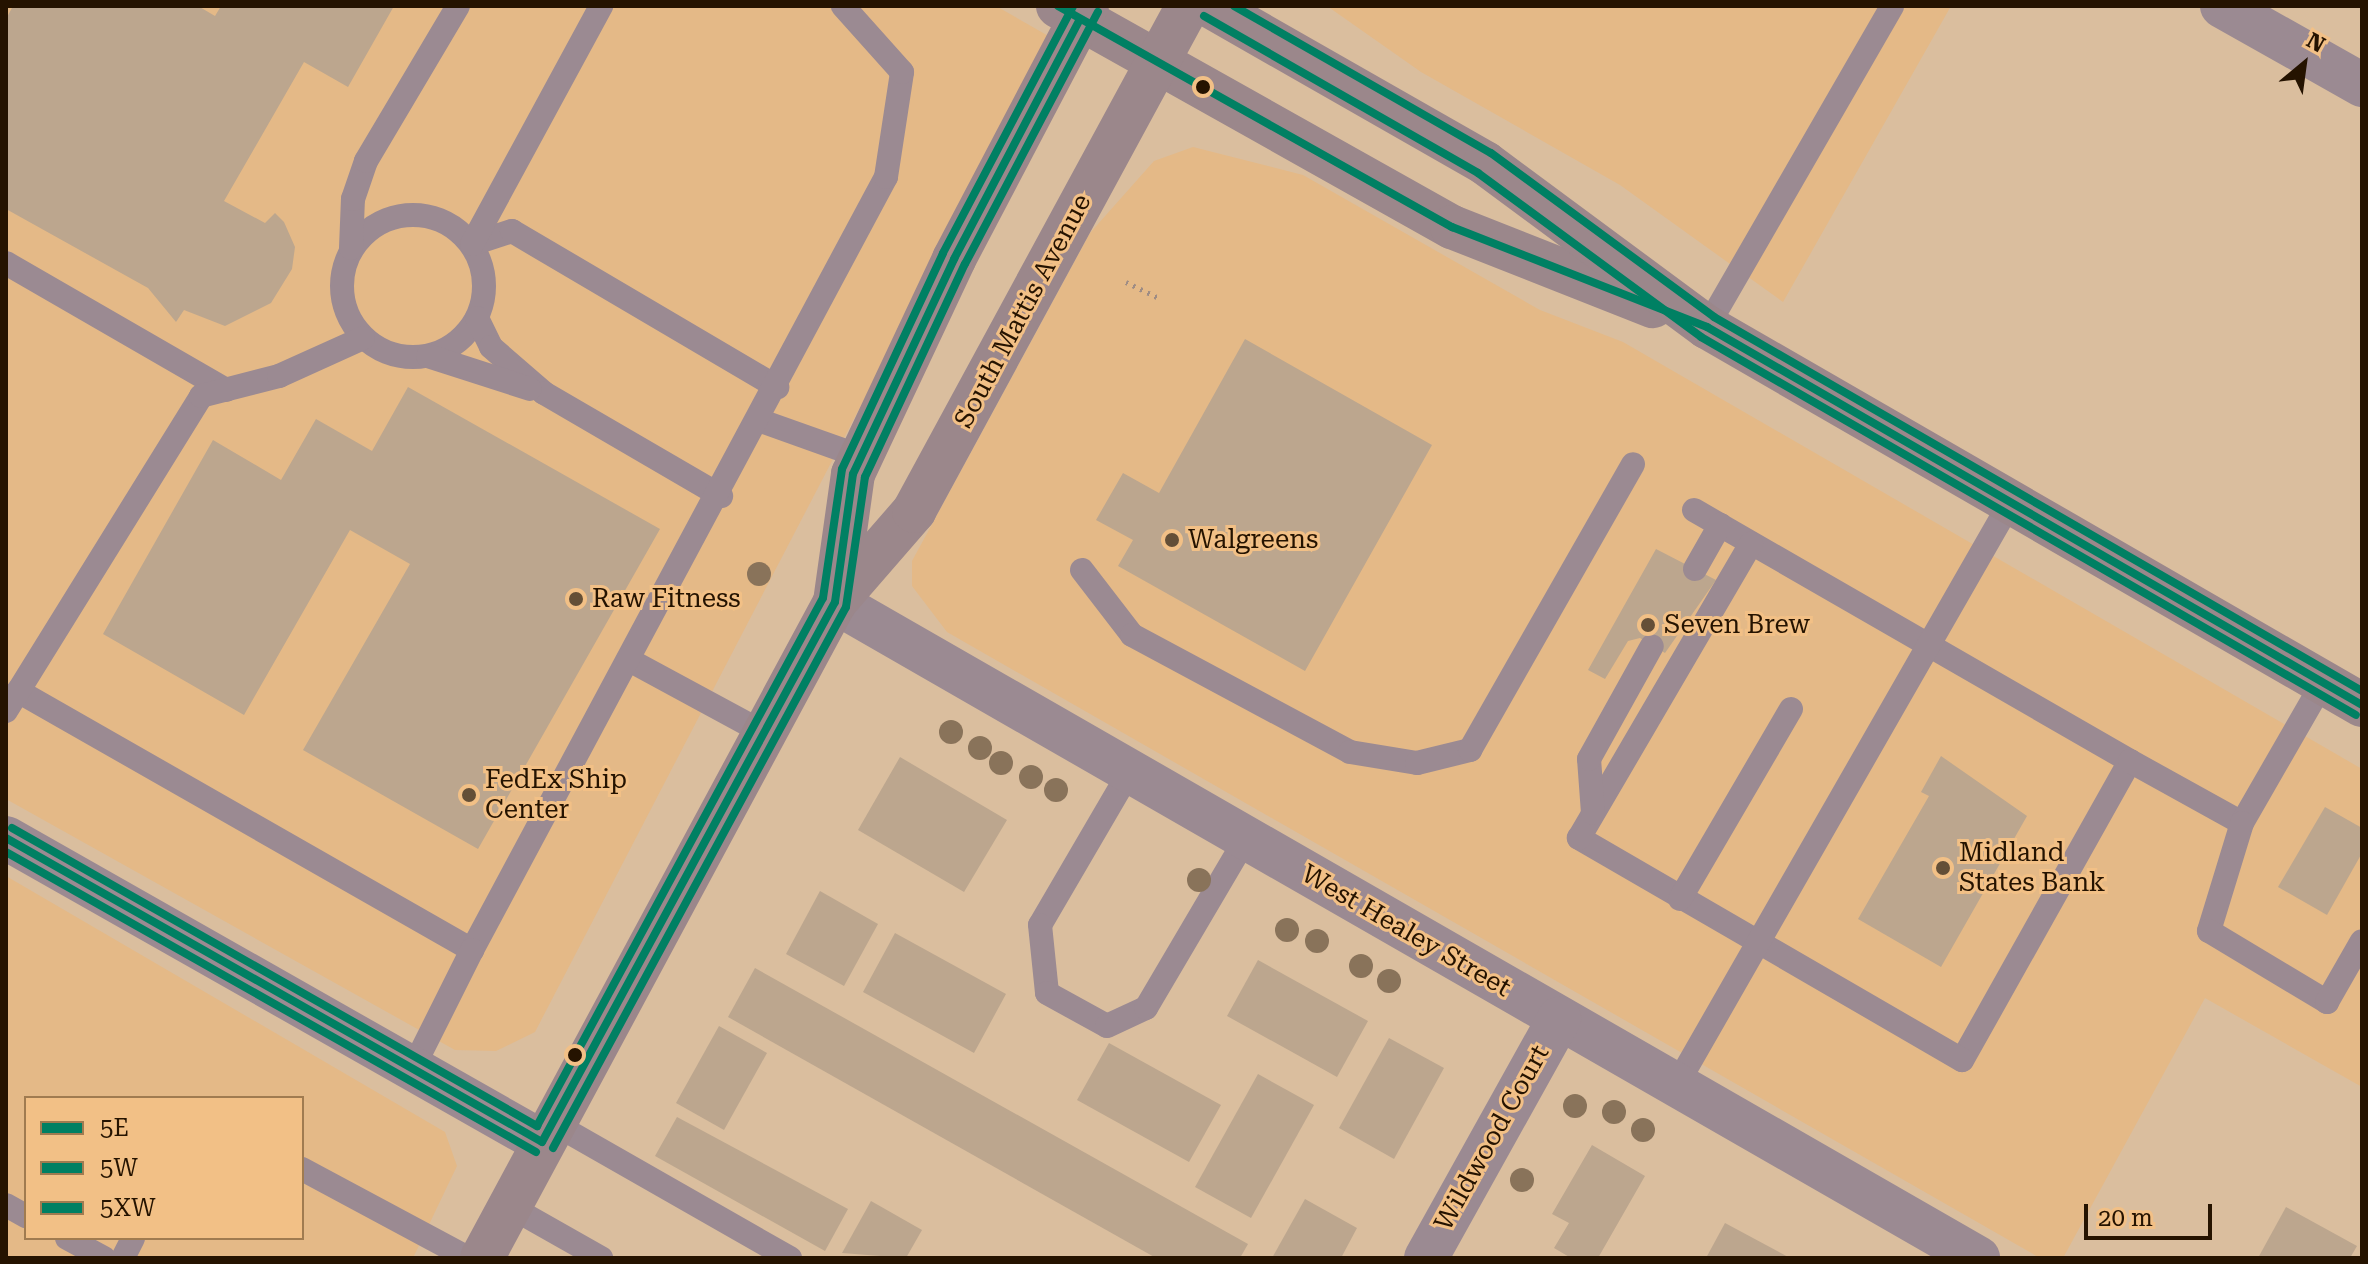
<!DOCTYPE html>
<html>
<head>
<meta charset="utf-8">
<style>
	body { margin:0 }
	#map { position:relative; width:2368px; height:1264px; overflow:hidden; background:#dabe9e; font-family:"Roboto Serif",serif }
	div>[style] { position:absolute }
	.built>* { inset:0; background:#e4b987 }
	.building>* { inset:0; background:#bca68e }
	.path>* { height:5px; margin-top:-2.5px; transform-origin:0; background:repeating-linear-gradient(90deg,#9e8c84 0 2px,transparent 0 8px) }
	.lane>* { height:24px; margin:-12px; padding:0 12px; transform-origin:12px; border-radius:12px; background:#9b8a92 }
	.lane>.ring { margin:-12px; padding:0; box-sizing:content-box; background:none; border:24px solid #9b8a92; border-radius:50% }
	.street>* { height:44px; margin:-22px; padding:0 22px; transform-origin:22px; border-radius:22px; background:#9b8a92 }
	.secondary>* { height:44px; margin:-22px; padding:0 22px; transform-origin:22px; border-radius:22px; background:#9b878b }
	.bus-1>* { height:8px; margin:-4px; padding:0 4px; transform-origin:4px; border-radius:4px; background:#008063 }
	.bus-2>* { height:8px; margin:-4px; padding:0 4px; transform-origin:4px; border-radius:4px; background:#008063 }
	.bus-3>* { height:8px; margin:-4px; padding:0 4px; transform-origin:4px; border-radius:4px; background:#008063 }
	.trees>* { width:24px; height:24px; margin:-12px; border-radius:50%; background:#89735a }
	.dots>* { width:22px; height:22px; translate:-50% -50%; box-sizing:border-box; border:4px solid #f2c086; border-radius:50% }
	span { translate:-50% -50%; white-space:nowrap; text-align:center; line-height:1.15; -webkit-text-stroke:6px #f2c086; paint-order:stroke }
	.street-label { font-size:26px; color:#251300 }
	.poi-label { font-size:26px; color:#251300 }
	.left { translate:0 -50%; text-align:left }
	.frame { position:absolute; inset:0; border:8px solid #251300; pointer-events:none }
	.legend { position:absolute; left:24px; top:1096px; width:280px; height:144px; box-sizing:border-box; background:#f2c086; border:2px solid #a07b50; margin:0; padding:10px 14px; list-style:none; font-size:24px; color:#251300 }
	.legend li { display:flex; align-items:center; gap:16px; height:40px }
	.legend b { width:40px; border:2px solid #a07b50 }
	.north { position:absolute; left:2264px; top:24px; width:80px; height:80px; -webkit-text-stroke:6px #f2c086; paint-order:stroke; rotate:29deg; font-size:22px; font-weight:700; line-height:32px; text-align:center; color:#251300 }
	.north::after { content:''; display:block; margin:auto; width:28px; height:36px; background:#251300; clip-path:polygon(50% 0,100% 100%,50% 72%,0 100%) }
	.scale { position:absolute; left:2084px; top:1204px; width:128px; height:36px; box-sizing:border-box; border:4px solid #251300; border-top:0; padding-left:10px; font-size:24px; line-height:28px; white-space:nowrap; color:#251300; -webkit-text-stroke:6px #f2c086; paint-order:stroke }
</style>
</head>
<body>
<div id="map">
	<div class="built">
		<i style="clip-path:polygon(6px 6px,996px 6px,1052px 38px,535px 1032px,496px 1051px,455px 1050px,6px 799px)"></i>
		<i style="clip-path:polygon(1327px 6px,1951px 6px,1783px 302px,1620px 185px,1421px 72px)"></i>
		<i style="clip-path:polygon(1193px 147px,1303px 175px,1540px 310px,1623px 342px,2362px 769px,2362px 1087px,2205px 998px,2063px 1258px,2040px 1258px,947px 632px,912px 586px,912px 561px,1090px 233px,1154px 161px)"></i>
		<i style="clip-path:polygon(evenodd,6px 876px,445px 1132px,457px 1166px,413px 1258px,6px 1258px,6px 876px,26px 1098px,302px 1098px,302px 1238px,26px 1238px,26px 1098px)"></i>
	</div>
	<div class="building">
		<i style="clip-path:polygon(13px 6px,198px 6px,215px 16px,221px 6px,394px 6px,348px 87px,304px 62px,224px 201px,265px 223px,275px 213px,284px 222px,295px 247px,292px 269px,271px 303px,225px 326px,184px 310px,176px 322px,148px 288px,6px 209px,6px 19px)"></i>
		<i style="clip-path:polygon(1245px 339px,1432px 445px,1305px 671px,1118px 566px,1133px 540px,1096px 520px,1123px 473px,1159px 493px)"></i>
		<i style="clip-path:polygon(408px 387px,660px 529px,478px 849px,303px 750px,410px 564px,350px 530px,244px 715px,103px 634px,213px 440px,281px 480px,316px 419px,372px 451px)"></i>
		<i style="clip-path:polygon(1656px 549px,1716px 580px,1665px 653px,1640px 638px,1628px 641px,1605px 679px,1588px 670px)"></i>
		<i style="clip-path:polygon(1941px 756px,2027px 816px,1941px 967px,1858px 919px,1929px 796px,1921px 792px)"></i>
		<i style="clip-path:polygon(900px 757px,1007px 820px,964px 892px,858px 830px)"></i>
		<i style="clip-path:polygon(2325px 807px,2362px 828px,2362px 853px,2327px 915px,2278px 887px)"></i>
		<i style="clip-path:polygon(820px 891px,878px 924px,844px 986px,786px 954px)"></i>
		<i style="clip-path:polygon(895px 933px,1006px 994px,974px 1053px,863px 992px)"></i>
		<i style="clip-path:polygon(1258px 960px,1368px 1021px,1337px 1077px,1227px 1016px)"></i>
		<i style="clip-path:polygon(755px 968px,1248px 1244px,1240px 1258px,1156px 1258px,728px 1017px)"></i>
		<i style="clip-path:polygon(719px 1026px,767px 1053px,724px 1130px,676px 1103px)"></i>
		<i style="clip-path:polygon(1389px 1038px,1444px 1068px,1394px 1159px,1339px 1128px)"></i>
		<i style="clip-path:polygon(1109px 1043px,1221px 1105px,1189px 1162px,1077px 1100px)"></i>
		<i style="clip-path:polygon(1258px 1074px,1314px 1105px,1251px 1218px,1195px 1187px)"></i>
		<i style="clip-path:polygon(677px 1117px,848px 1209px,825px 1251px,655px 1156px)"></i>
		<i style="clip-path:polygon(1592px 1145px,1645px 1176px,1598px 1258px,1571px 1258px,1554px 1248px,1569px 1223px,1552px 1214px)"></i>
		<i style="clip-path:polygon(1305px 1199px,1357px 1228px,1341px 1258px,1272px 1258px)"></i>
		<i style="clip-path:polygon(871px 1201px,922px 1230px,906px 1258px,842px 1253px)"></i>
		<i style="clip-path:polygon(2286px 1207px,2357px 1246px,2350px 1258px,2258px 1258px)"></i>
		<i style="clip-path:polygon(1725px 1223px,1790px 1258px,1706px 1258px)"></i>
	</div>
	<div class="path">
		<i style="left:1126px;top:282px;width:39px;rotate:26deg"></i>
	</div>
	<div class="lane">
		<i class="ring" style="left:342px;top:215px;width:118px;height:118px"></i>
		<i style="left:472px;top:244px;width:42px;rotate:-18deg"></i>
		<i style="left:512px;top:231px;width:308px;rotate:30.5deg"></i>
		<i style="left:472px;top:244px;width:271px;rotate:-61.5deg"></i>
		<i style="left:351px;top:248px;width:49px;rotate:-87.7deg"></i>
		<i style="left:353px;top:199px;width:40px;rotate:-71.1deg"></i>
		<i style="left:366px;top:161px;width:180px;rotate:-59.3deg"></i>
		<i style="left:6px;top:263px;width:254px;rotate:30deg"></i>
		<i style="left:477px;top:318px;width:32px;rotate:64deg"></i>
		<i style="left:491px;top:347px;width:70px;rotate:41deg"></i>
		<i style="left:544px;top:393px;width:205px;rotate:30.2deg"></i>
		<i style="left:1707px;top:327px;width:370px;rotate:-60deg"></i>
		<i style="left:428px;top:356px;width:107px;rotate:17.9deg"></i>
		<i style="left:761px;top:421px;width:107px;rotate:19.6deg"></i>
		<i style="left:1694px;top:510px;width:503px;rotate:29.93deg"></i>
		<i style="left:2130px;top:761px;width:343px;rotate:119.3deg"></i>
		<i style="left:1962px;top:1060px;width:443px;rotate:-149.9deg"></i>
		<i style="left:1579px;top:838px;width:341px;rotate:-59.7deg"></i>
		<i style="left:1695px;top:569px;width:51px;rotate:-60.4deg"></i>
		<i style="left:1082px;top:570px;width:82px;rotate:52.4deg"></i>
		<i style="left:1132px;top:635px;width:247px;rotate:28.2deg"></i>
		<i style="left:1350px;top:752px;width:68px;rotate:9.3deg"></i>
		<i style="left:1417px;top:763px;width:55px;rotate:-13.8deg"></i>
		<i style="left:1470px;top:750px;width:329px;rotate:-60.3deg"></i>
		<i style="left:631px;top:661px;width:151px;rotate:28.4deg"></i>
		<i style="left:18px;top:691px;width:523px;rotate:29.7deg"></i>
		<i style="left:472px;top:950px;width:877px;rotate:-61.83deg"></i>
		<i style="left:886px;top:177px;width:106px;rotate:-81.3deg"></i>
		<i style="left:902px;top:72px;width:89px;rotate:-131.8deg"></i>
		<i style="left:6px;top:711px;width:370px;rotate:-58.2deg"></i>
		<i style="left:201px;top:396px;width:81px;rotate:-14.4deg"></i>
		<i style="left:279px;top:376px;width:92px;rotate:-24.3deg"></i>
		<i style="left:2130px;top:761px;width:128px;rotate:29deg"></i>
		<i style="left:2242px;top:823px;width:163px;rotate:-60.1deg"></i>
		<i style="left:1130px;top:771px;width:178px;rotate:120.3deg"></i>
		<i style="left:1040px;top:925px;width:68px;rotate:84.1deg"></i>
		<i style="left:1047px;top:993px;width:68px;rotate:28.8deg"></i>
		<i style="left:1107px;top:1026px;width:43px;rotate:-24.8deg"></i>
		<i style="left:1146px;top:1008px;width:197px;rotate:-59.5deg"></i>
		<i style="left:1593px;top:813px;width:54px;rotate:-94.2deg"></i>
		<i style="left:1589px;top:759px;width:129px;rotate:-60.9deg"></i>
		<i style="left:2242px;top:823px;width:113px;rotate:107deg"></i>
		<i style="left:2209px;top:931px;width:138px;rotate:31deg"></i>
		<i style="left:2327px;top:1002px;width:70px;rotate:-60.2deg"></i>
		<i style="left:1680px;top:899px;width:220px;rotate:-59.7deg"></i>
		<i style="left:413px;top:1068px;width:132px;rotate:-63.4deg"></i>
		<i style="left:1676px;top:1086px;width:672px;rotate:-60.19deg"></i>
		<i style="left:553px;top:1123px;width:273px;rotate:29.7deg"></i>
		<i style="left:302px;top:1169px;width:188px;rotate:28.2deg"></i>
		<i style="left:6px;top:1205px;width:23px;rotate:29deg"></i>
		<i style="left:509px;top:1206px;width:106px;rotate:29.5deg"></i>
		<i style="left:67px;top:1238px;width:42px;rotate:28.4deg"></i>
		<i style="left:123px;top:1258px;width:22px;rotate:-63deg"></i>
	</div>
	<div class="street">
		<i style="left:2222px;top:6px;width:161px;rotate:29.4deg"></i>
		<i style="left:835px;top:602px;width:1318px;rotate:29.85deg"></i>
		<i style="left:6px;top:838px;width:616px;rotate:29.56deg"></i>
		<i style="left:1426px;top:1258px;width:274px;rotate:-60.9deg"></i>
	</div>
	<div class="secondary">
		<i style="left:1058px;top:6px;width:452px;rotate:29.3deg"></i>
		<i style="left:1452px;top:227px;width:216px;rotate:21.5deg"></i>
		<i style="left:1210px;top:6px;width:317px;rotate:29.7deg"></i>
		<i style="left:1485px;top:163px;width:276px;rotate:36.5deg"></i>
		<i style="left:1707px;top:327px;width:756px;rotate:29.99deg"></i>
		<i style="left:835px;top:602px;width:129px;rotate:-82deg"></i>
		<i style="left:853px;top:474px;width:238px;rotate:-64.8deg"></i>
		<i style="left:954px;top:259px;width:286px;rotate:-62.3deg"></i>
		<i style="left:482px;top:1258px;width:745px;rotate:-61.71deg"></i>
		<i style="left:835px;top:602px;width:121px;rotate:-49deg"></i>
		<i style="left:914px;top:511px;width:575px;rotate:-61.52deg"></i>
	</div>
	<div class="bus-1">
		<i style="left:1058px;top:6px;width:452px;rotate:29.3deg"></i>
		<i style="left:1452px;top:227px;width:274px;rotate:21.4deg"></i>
		<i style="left:1707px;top:327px;width:756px;rotate:29.99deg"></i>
		<i style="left:6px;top:838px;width:616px;rotate:29.56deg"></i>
		<i style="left:542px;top:1142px;width:614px;rotate:-61.52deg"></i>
		<i style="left:835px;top:602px;width:129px;rotate:-82deg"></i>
		<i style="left:853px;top:474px;width:238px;rotate:-64.8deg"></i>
		<i style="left:954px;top:259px;width:271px;rotate:-62.3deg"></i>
	</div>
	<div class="bus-2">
		<i style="left:1204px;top:16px;width:316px;rotate:29.8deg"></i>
		<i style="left:1478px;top:173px;width:277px;rotate:36.3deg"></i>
		<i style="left:1701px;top:337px;width:756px;rotate:29.99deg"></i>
		<i style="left:6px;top:852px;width:609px;rotate:29.51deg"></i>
		<i style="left:553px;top:1148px;width:615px;rotate:-61.56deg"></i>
		<i style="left:846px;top:607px;width:131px;rotate:-81.7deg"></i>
		<i style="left:865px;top:477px;width:235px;rotate:-64.9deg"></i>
		<i style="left:965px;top:264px;width:285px;rotate:-62.2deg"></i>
	</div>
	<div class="bus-3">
		<i style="left:1234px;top:6px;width:296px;rotate:29.8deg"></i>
		<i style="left:1491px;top:153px;width:277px;rotate:36.3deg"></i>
		<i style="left:1714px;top:317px;width:748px;rotate:29.99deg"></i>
		<i style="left:12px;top:828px;width:604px;rotate:29.58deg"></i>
		<i style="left:537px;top:1126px;width:600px;rotate:-61.56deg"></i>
		<i style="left:823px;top:598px;width:130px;rotate:-81.6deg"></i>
		<i style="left:842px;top:469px;width:238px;rotate:-64.9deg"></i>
		<i style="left:943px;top:253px;width:279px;rotate:-62.2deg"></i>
	</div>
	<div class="trees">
		<i style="left:759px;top:574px"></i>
		<i style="left:951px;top:732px"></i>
		<i style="left:980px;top:748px"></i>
		<i style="left:1001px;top:763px"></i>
		<i style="left:1031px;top:777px"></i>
		<i style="left:1056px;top:790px"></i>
		<i style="left:1199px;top:880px"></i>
		<i style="left:1287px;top:930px"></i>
		<i style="left:1317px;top:941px"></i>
		<i style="left:1361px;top:966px"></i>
		<i style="left:1389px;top:981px"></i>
		<i style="left:1575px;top:1106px"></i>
		<i style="left:1614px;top:1112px"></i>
		<i style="left:1643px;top:1130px"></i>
		<i style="left:1522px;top:1180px"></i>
	</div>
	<div class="dots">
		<i style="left:1203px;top:87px;background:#251300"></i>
		<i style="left:1172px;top:540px;background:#644f37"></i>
		<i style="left:576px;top:599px;background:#644f37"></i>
		<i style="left:1648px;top:625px;background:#644f37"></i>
		<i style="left:469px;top:795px;background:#644f37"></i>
		<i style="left:1943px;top:868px;background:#644f37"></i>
		<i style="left:575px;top:1055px;background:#251300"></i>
	</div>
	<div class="street-label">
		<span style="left:1023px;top:311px;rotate:-62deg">South Mattis Avenue</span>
		<span style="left:1406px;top:931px;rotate:30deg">West Healey Street</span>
		<span style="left:1492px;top:1138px;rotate:-61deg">Wildwood Court</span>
	</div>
	<div class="poi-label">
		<span class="left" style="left:1188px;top:540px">Walgreens</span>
		<span class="left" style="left:592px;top:599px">Raw Fitness</span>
		<span class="left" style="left:1664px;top:625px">Seven Brew</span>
		<span class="left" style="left:485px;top:795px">FedEx Ship<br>Center</span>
		<span class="left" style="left:1959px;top:868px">Midland<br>States Bank</span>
	</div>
	<div class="frame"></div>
	<ul class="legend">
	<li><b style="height:10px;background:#008063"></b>5E</li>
	<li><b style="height:10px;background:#008063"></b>5W</li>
	<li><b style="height:10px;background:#008063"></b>5XW</li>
	</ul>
	<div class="north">N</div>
	<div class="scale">20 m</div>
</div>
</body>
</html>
